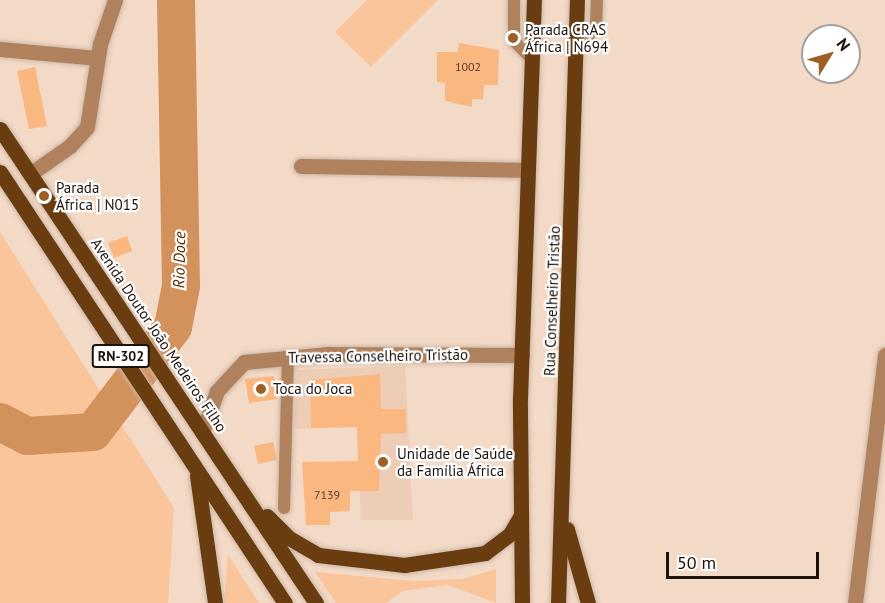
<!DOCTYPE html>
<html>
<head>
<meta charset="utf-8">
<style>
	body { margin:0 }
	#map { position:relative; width:885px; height:603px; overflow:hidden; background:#f3dac7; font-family:"PT Sans",sans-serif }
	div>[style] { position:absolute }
	.built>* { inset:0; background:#edcdb5 }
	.green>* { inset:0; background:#fac59a }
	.river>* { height:38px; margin:-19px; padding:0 19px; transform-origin:19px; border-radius:19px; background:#d3915b }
	.building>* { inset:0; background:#fbb780 }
	.roads { filter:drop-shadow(0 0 2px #ccb6a5) drop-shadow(0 0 2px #ccb6a5) }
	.lane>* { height:12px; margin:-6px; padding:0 6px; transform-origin:6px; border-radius:6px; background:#af825d }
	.street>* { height:15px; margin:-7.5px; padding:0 7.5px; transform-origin:7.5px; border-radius:7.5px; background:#af825d }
	.primary>* { height:15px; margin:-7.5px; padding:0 7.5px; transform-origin:7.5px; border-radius:7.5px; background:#6a3d10 }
	.dots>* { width:16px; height:16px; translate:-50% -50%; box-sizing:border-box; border:3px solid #fff; border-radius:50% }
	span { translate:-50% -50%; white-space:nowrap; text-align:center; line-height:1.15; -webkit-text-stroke:4.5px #fff; paint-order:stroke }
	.number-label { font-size:12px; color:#523b28 }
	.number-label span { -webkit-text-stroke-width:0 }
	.shield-label span { padding:2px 4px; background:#fff; border:2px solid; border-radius:4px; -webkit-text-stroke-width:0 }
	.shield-label { font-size:14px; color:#1a120b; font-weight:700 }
	.poi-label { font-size:15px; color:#1a120b }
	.left { translate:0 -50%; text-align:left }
	.street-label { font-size:15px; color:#1a120b }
	.water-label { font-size:16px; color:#562c00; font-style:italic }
	.north { position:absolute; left:801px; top:24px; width:60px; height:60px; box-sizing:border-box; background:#fff; border:2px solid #a3a09d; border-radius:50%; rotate:53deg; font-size:16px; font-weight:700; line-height:24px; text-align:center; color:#1a120b }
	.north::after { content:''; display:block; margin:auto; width:21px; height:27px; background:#9d5f25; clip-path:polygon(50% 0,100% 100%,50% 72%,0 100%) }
	.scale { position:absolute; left:666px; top:552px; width:153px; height:27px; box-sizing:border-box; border:3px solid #1a120b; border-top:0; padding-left:8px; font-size:18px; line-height:21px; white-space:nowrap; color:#1a120b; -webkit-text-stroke:4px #fff; paint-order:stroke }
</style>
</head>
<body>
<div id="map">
	<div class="built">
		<i style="clip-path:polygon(405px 366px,413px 520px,361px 520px,357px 427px,294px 429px,297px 370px)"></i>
	</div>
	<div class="green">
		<i style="clip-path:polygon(367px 0,438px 0,371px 67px,335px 32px)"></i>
		<i style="clip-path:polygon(0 232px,174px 508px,168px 603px,0 603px)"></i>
		<i style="clip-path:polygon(228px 555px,259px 603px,224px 603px)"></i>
		<i style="clip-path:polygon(496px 569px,496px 603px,448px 585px,403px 591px,386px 603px,336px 603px,315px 572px,414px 581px,462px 579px)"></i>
	</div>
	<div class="river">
		<i style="left:0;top:422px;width:30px;rotate:27deg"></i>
		<i style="left:27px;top:436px;width:66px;rotate:-3.5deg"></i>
		<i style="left:93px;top:432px;width:132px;rotate:-52.7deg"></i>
		<i style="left:173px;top:327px;width:42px;rotate:-79deg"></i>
		<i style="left:181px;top:286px;width:286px;rotate:-91deg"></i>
	</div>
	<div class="building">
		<i style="clip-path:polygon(459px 43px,499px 50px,498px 85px,484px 85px,483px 99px,472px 99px,472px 107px,445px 101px,445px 83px,437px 82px,437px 52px,458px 52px)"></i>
		<i style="clip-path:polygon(35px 67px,47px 126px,29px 129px,17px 71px)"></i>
		<i style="clip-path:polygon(127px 236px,132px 251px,114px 258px,108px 243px)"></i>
		<i style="clip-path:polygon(380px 374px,381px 409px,406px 409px,406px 433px,381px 434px,379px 491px,350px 491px,350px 511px,330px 512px,330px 525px,306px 525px,302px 462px,358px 461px,357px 427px,311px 428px,310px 380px)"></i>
		<i style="clip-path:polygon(274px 376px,277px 399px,249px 403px,245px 379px)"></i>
		<i style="clip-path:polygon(273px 442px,277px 460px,258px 464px,254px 446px)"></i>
	</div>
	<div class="roads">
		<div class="lane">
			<i style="left:514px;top:0;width:41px;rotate:90deg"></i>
			<i style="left:514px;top:41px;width:27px;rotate:45deg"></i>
			<i style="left:576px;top:50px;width:30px;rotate:-49deg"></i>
			<i style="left:596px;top:27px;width:27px;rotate:-88deg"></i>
			<i style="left:284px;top:508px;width:152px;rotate:-88.5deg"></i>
		</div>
		<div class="street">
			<i style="left:0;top:49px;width:97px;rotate:5.3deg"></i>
			<i style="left:301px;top:166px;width:225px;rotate:1deg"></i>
			<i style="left:30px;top:174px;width:49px;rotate:-35deg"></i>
			<i style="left:70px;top:146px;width:25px;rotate:-48deg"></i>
			<i style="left:87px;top:127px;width:84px;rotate:-81.1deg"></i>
			<i style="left:100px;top:44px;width:46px;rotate:-71.2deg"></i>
			<i style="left:203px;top:430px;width:41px;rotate:-70.3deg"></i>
			<i style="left:217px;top:391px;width:40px;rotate:-47deg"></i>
			<i style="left:244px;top:362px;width:85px;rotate:-5.4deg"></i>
			<i style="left:329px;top:354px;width:193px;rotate:0.3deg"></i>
			<i style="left:855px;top:603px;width:250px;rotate:-83.1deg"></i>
		</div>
		<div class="primary">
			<i style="left:0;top:129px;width:570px;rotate:56.31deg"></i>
			<i style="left:0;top:172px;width:517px;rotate:56.53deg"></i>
			<i style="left:197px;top:476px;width:128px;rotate:81.9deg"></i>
			<i style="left:267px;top:516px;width:31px;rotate:45deg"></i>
			<i style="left:289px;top:538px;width:34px;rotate:30deg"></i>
			<i style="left:318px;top:555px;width:87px;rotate:6.6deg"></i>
			<i style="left:404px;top:565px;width:82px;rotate:-8.4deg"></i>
			<i style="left:485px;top:553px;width:31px;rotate:-37deg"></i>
			<i style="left:510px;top:534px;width:20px;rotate:-60deg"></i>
			<i style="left:567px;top:529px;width:77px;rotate:74.2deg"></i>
			<i style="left:522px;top:603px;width:204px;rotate:-90.6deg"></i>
			<i style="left:520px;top:399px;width:399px;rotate:-88deg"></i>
			<i style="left:558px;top:603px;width:603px;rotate:-88.2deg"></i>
		</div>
	</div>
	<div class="dots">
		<i style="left:513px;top:38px;background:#9d5f25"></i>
		<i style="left:44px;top:196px;background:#9d5f25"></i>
		<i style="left:261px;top:389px;background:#9d5f25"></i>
		<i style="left:383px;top:462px;background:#9d5f25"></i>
	</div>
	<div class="number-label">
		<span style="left:468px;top:67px">1002</span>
		<span style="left:327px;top:495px">7139</span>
	</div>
	<div class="shield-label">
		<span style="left:121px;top:356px">RN-302</span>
	</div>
	<div class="poi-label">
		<span class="left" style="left:525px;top:38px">Parada CRAS<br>África | N694</span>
		<span class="left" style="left:56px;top:196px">Parada<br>África | N015</span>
		<span class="left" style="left:273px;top:389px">Toca do Joca</span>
		<span class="left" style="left:397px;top:462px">Unidade de Saúde<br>da Família África</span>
	</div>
	<div class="street-label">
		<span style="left:552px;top:301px;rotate:-88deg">Rua Conselheiro Tristão</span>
		<span style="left:159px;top:335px;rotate:56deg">Avenida Doutor João Medeiros Filho</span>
		<span style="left:378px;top:356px;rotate:-1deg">Travessa Conselheiro Tristão</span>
	</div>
	<div class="water-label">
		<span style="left:179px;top:260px;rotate:-89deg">Rio Doce</span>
	</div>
	<div class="north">N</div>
	<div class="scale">50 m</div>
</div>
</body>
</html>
